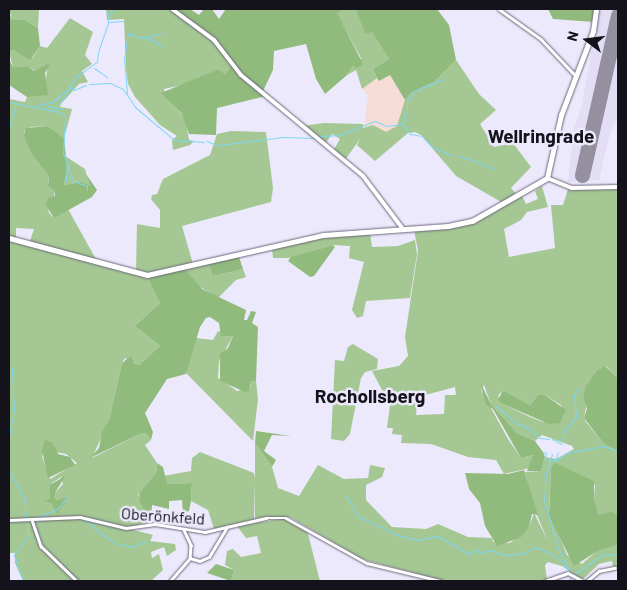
<!DOCTYPE html>
<html>
<head>
<meta charset="utf-8">
<style>
	body { margin:0 }
	#map { position:relative; width:627px; height:590px; overflow:hidden; background:#ede9fc; font-family:Barlow,sans-serif }
	div>[style] { position:absolute }
	.commercial>* { inset:0; background:#f5dcd5 }
	.built>* { inset:0; background:#e3ddf6 }
	.green>* { inset:0; background:#a4c793 }
	.forest>* { inset:0; background:#91ba7d }
	.stream>* { height:1px; margin:-0.5px; padding:0 0.5px; transform-origin:0.5px; border-radius:0.5px; background:#7cd7f5 }
	.runway>* { height:15px; margin:-7.5px; padding:0 7.5px; transform-origin:7.5px; border-radius:7.5px; background:#94909f }
	.roads { filter:drop-shadow(0 0 1px #6c677b) drop-shadow(0 0 1px #6c677b) }
	.minor>* { height:2.5px; margin:-1.25px; padding:0 1.25px; transform-origin:1.25px; border-radius:1.25px; background:#fff }
	.tertiary>* { height:4px; margin:-2px; padding:0 2px; transform-origin:2px; border-radius:2px; background:#fff }
	.primary>* { height:5px; margin:-2.5px; padding:0 2.5px; transform-origin:2.5px; border-radius:2.5px; background:#fff }
	span { translate:-50% -50%; white-space:nowrap; text-align:center; line-height:1.15; -webkit-text-stroke:5px #ede9fc; paint-order:stroke }
	.street-label { font-size:16px; color:#14121a }
	.quarter-label { font-size:19px; color:#14121a; font-weight:700 }
	.frame { position:absolute; inset:0; border:10px solid #14121a; pointer-events:none }
	.north { position:absolute; left:562px; top:15px; width:50px; height:50px; -webkit-text-stroke:4px #ede9fc; paint-order:stroke; rotate:285deg; font-size:14px; font-weight:700; line-height:20px; text-align:center; color:#14121a }
	.north::after { content:''; display:block; margin:auto; width:18px; height:22px; background:#14121a; clip-path:polygon(50% 0,100% 100%,50% 72%,0 100%) }
</style>
</head>
<body>
<div id="map">
	<div class="commercial">
		<i style="clip-path:polygon(390px 74px,405px 100px,397px 126px,386px 133px,373px 125px,364px 128px,368px 95px,362px 89px,377px 78px,379px 80px)"></i>
	</div>
	<div class="built">
		<i style="clip-path:polygon(599px 9px,618px 9px,618px 115px,609px 137px,599px 180px,568px 182px,574px 128px,582px 105px)"></i>
	</div>
	<div class="green">
		<i style="clip-path:polygon(9px 9px,39px 9px,38px 28px,25px 20px,12px 20px)"></i>
		<i style="clip-path:polygon(106px 9px,172px 9px,214px 40px,232px 65px,225px 74px,219px 69px,186px 84px,164px 89px,165px 96px,185px 118px,189px 140px,194px 141px,190px 145px,173px 150px,172px 140px,177px 136px,160px 125px,135px 97px,128px 84px,126px 69px,124px 19px,107px 20px)"></i>
		<i style="clip-path:polygon(344px 9px,355px 9px,367px 34px,372px 31px,389px 59px,373px 69px,377px 78px,362px 89px,356px 70px,347px 75px,353px 64px,356px 69px,361px 58px,336px 13px)"></i>
		<i style="clip-path:polygon(70px 18px,93px 32px,85px 55px,92px 64px,82px 71px,88px 82px,79px 84px,61px 104px,60px 107px,72px 109px,64px 138px,48px 126px,30px 127px,24px 132px,30px 151px,44px 165px,49px 176px,48px 183px,54px 190px,54px 198px,46px 201px,49px 213px,54px 218px,68px 209px,97px 261px,30px 241px,34px 229px,16px 228px,16px 238px,9px 237px,9px 99px,25px 102px,27px 97px,45px 89px,47px 69px,35px 71px,28px 66px,13px 67px,9px 52px,14px 50px,32px 58px,40px 46px,47px 48px)"></i>
		<i style="clip-path:polygon(456px 60px,479px 94px,496px 110px,480px 124px,494px 147px,513px 143px,531px 167px,511px 188px,518px 196px,503px 203px,456px 176px,421px 135px,415px 132px,408px 133px,375px 161px,357px 145px,360px 139px,345px 160px,333px 151px,340px 139px,332px 134px,325px 144px,302px 126px,324px 123px,363px 124px,363px 128px,373px 125px,386px 132px,397px 126px,405px 100px,411px 93px,434px 82px)"></i>
		<i style="clip-path:polygon(231px 131px,266px 132px,273px 188px,271px 202px,182px 226px,193px 264px,152px 274px,136px 270px,137px 224px,160px 228px,160px 210px,151px 199px,152px 195px,157px 194px,163px 179px,210px 155px,217px 134px)"></i>
		<i style="clip-path:polygon(65px 156px,85px 169px,90px 187px,81px 182px,64px 185px,67px 168px)"></i>
		<i style="clip-path:polygon(evenodd,542px 186px,548px 207px,527px 212px,521px 220px,504px 229px,509px 257px,555px 248px,551px 205px,563px 205px,568px 189px,618px 189px,618px 378px,606px 366px,596px 371px,583px 395px,587px 403px,584px 418px,586px 422px,604px 444px,618px 451px,618px 515px,599px 515px,594px 498px,595px 485px,555px 464px,551px 468px,549px 510px,567px 555px,582px 564px,599px 549px,618px 545px,618px 567px,613px 567px,612px 561px,599px 564px,582px 580px,562px 566px,548px 562px,545px 565px,547px 580px,541px 581px,444px 581px,362px 559px,290px 517px,255px 519px,255px 482px,254px 520px,214px 529px,208px 510px,191px 501px,192px 483px,167px 484px,163px 476px,191px 471px,192px 458px,200px 452px,254px 473px,255px 479px,255px 443px,272px 467px,278px 488px,299px 496px,318px 465px,344px 479px,368px 478px,370px 465px,385px 468px,382px 477px,366px 485px,366px 500px,392px 527px,426px 529px,438px 524px,468px 537px,492px 538px,493px 542px,510px 543px,529px 527px,534px 513px,548px 541px,534px 508px,525px 472px,541px 471px,545px 457px,556px 459px,574px 449px,572px 446px,542px 435px,535px 441px,517px 433px,491px 404px,484px 385px,481px 390px,508px 439px,521px 458px,533px 455px,530px 468px,504px 474px,496px 460px,468px 457px,431px 444px,401px 443px,402px 435px,392px 434px,393px 428px,387px 428px,390px 405px,372px 371px,399px 366px,408px 356px,405px 337px,418px 251px,414px 230px,458px 226px,522px 196px,526px 204px,538px 199px,535px 191px,542px 186px,455px 387px,456px 395px,445px 395px,444px 414px,416px 415px,418px 397px,455px 387px,542px 186px,503px 390px,530px 405px,538px 395px,545px 395px,561px 405px,563px 417px,543px 422px,530px 417px,503px 404px,498px 396px,503px 390px)"></i>
		<i style="clip-path:polygon(370px 232px,372px 247px,398px 246px,415px 240px,417px 254px,410px 298px,366px 301px,363px 316px,357px 318px,352px 310px,364px 262px,349px 258px,350px 246px,333px 245px,289px 258px,273px 258px,272px 249px,308px 239px)"></i>
		<i style="clip-path:polygon(evenodd,9px 240px,148px 277px,155px 290px,160px 303px,135px 326px,160px 346px,139px 365px,125px 358px,122px 363px,109px 420px,92px 458px,140px 434px,146px 433px,151px 440px,145px 445px,157px 463px,156px 473px,138px 494px,150px 522px,126px 528px,153px 535px,150px 541px,175px 544px,176px 550px,167px 556px,164px 547px,151px 552px,152px 558px,159px 554px,163px 570px,151px 581px,23px 581px,15px 563px,15px 553px,9px 553px,9px 240px,53px 443px,56px 452px,66px 454px,77px 463px,50px 479px,42px 456px,53px 443px,9px 240px,61px 477px,63px 484px,55px 493px,56px 501px,58px 503px,68px 496px,56px 511px,51px 503px,45px 502px,50px 498px,52px 483px,61px 477px)"></i>
		<i style="clip-path:polygon(208px 263px,213px 276px,243px 269px,246px 277px,236px 280px,218px 298px,197px 285px,185px 269px)"></i>
		<i style="clip-path:polygon(218px 331px,222px 332px,221px 337px,233px 336px,219px 361px,218px 378px,237px 391px,250px 388px,251px 381px,256px 381px,258px 399px,253px 441px,186px 373px,196px 338px,213px 340px)"></i>
		<i style="clip-path:polygon(353px 344px,378px 359px,377px 369px,365px 372px,361px 378px,350px 434px,344px 441px,331px 439px,335px 360px,344px 361px,348px 347px)"></i>
		<i style="clip-path:polygon(286px 518px,307px 530px,320px 581px,231px 581px,234px 570px,225px 565px,227px 551px,233px 549px,241px 557px,261px 553px,257px 536px,246px 538px,237px 526px)"></i>
	</div>
	<div class="forest">
		<i style="clip-path:polygon(172px 9px,190px 9px,199px 15px,204px 9px,212px 9px,219px 19px,226px 9px,344px 9px,337px 13px,363px 64px,356px 69px,353px 65px,347px 75px,325px 94px,316px 79px,306px 44px,274px 51px,273px 70px,262px 93px,266px 96px,217px 108px,216px 135px,189px 134px,182px 114px,161px 93px,219px 69px,225px 74px,232px 65px,214px 40px)"></i>
		<i style="clip-path:polygon(355px 9px,437px 9px,449px 25px,456px 60px,434px 82px,411px 93px,405px 100px,390px 75px,379px 81px,377px 78px,373px 69px,389px 59px,372px 32px,366px 34px)"></i>
		<i style="clip-path:polygon(548px 9px,595px 9px,594px 22px,553px 19px)"></i>
		<i style="clip-path:polygon(9px 13px,12px 20px,25px 20px,38px 28px,40px 46px,30px 60px,14px 50px,9px 52px)"></i>
		<i style="clip-path:polygon(9px 59px,13px 67px,28px 66px,34px 71px,50px 63px,45px 73px,48px 95px,27px 97px,9px 85px)"></i>
		<i style="clip-path:polygon(48px 126px,64px 138px,67px 168px,64px 185px,81px 182px,90px 186px,86px 174px,97px 190px,92px 197px,54px 218px,45px 204px,48px 198px,55px 196px,54px 190px,48px 186px,49px 176px,30px 151px,24px 135px,26px 128px)"></i>
		<i style="clip-path:polygon(333px 245px,335px 247px,314px 276px,310px 277px,288px 261px,291px 257px)"></i>
		<i style="clip-path:polygon(239px 257px,243px 269px,213px 276px,208px 263px)"></i>
		<i style="clip-path:polygon(185px 269px,202px 289px,246px 310px,244px 320px,247px 320px,251px 311px,256px 312px,252px 323px,258px 327px,256px 381px,251px 381px,249px 391px,245px 392px,220px 381px,220px 354px,228px 348px,233px 336px,221px 337px,219px 323px,210px 317px,206px 318px,200px 327px,186px 374px,167px 379px,145px 413px,153px 432px,151px 440px,146px 433px,140px 434px,90px 458px,99px 448px,102px 432px,109px 420px,122px 363px,131px 356px,134px 363px,139px 365px,160px 346px,135px 326px,160px 303px,148px 277px)"></i>
		<i style="clip-path:polygon(605px 366px,618px 378px,618px 451px,604px 444px,584px 418px,587px 409px,583px 395px,586px 387px,596px 371px)"></i>
		<i style="clip-path:polygon(480px 382px,491px 404px,517px 433px,535px 441px,543px 452px,545px 457px,541px 471px,527px 471px,533px 455px,521px 458px,493px 409px,486px 405px)"></i>
		<i style="clip-path:polygon(503px 390px,530px 405px,538px 395px,545px 395px,566px 410px,560px 423px,549px 424px,503px 404px,498px 400px)"></i>
		<i style="clip-path:polygon(256px 431px,291px 436px,272px 435px,264px 451px,276px 460px,272px 467px,255px 443px)"></i>
		<i style="clip-path:polygon(45px 440px,53px 443px,58px 454px,70px 457px,75px 465px,48px 478px,42px 450px)"></i>
		<i style="clip-path:polygon(157px 463px,163px 467px,167px 484px,192px 483px,191px 501px,189px 511px,183px 513px,182px 500px,169px 501px,169px 509px,152px 505px,151px 522px,140px 502px,139px 493px,156px 473px)"></i>
		<i style="clip-path:polygon(555px 463px,594px 481px,594px 498px,599px 515px,611px 512px,618px 515px,618px 545px,599px 550px,574px 566px,549px 516px,551px 468px)"></i>
		<i style="clip-path:polygon(524px 470px,538px 515px,532px 514px,529px 527px,521px 537px,497px 546px,485px 526px,480px 503px,469px 489px,465px 473px,508px 474px)"></i>
		<i style="clip-path:polygon(65px 476px,55px 493px,56px 501px,69px 496px,57px 514px,51px 503px,44px 502px,50px 498px,50px 485px)"></i>
		<i style="clip-path:polygon(216px 564px,234px 570px,231px 581px,207px 573px)"></i>
	</div>
	<div class="stream">
		<i style="left:108px;top:14px;width:9px;rotate:-36deg"></i>
		<i style="left:109px;top:22px;width:14px;rotate:-4deg"></i>
		<i style="left:146px;top:37px;width:16px;rotate:-14deg"></i>
		<i style="left:98px;top:52px;width:31px;rotate:-71deg"></i>
		<i style="left:108px;top:23px;width:14px;rotate:-94deg"></i>
		<i style="left:94px;top:68px;width:16px;rotate:35deg"></i>
		<i style="left:89px;top:84px;width:21px;rotate:-3deg"></i>
		<i style="left:110px;top:83px;width:14px;rotate:25deg"></i>
		<i style="left:123px;top:89px;width:22px;rotate:56deg"></i>
		<i style="left:135px;top:107px;width:51px;rotate:40.2deg"></i>
		<i style="left:174px;top:140px;width:30px;rotate:4deg"></i>
		<i style="left:71px;top:87px;width:4px;rotate:45deg"></i>
		<i style="left:74px;top:90px;width:13px;rotate:-23deg"></i>
		<i style="left:127px;top:93px;width:33px;rotate:-95deg"></i>
		<i style="left:124px;top:60px;width:27px;rotate:-82deg"></i>
		<i style="left:128px;top:33px;width:13px;rotate:23deg"></i>
		<i style="left:140px;top:38px;width:6px;rotate:-9deg"></i>
		<i style="left:146px;top:37px;width:18px;rotate:29deg"></i>
		<i style="left:9px;top:102px;width:52px;rotate:11.1deg"></i>
		<i style="left:60px;top:112px;width:7px;rotate:45deg"></i>
		<i style="left:65px;top:117px;width:36px;rotate:93deg"></i>
		<i style="left:63px;top:153px;width:30px;rotate:70deg"></i>
		<i style="left:73px;top:181px;width:15px;rotate:20deg"></i>
		<i style="left:87px;top:186px;width:4px;rotate:90deg"></i>
		<i style="left:37px;top:105px;width:15px;rotate:-11deg"></i>
		<i style="left:52px;top:102px;width:23px;rotate:-38deg"></i>
		<i style="left:59px;top:105px;width:33px;rotate:-59deg"></i>
		<i style="left:76px;top:77px;width:26px;rotate:-36deg"></i>
		<i style="left:97px;top:62px;width:9px;rotate:-84deg"></i>
		<i style="left:46px;top:106px;width:16px;rotate:11deg"></i>
		<i style="left:14px;top:115px;width:9px;rotate:-84deg"></i>
		<i style="left:402px;top:124px;width:13px;rotate:51deg"></i>
		<i style="left:410px;top:134px;width:12px;rotate:9deg"></i>
		<i style="left:422px;top:136px;width:13px;rotate:48deg"></i>
		<i style="left:431px;top:146px;width:23px;rotate:25deg"></i>
		<i style="left:9px;top:127px;width:10px;rotate:-73deg"></i>
		<i style="left:317px;top:136px;width:23px;rotate:-2deg"></i>
		<i style="left:340px;top:135px;width:38px;rotate:-22deg"></i>
		<i style="left:375px;top:121px;width:12px;rotate:24deg"></i>
		<i style="left:386px;top:126px;width:16px;rotate:-7deg"></i>
		<i style="left:402px;top:124px;width:14px;rotate:-69deg"></i>
		<i style="left:407px;top:111px;width:10px;rotate:-90deg"></i>
		<i style="left:407px;top:101px;width:12px;rotate:-55deg"></i>
		<i style="left:414px;top:91px;width:32px;rotate:-22deg"></i>
		<i style="left:313px;top:138px;width:1px"></i>
		<i style="left:207px;top:141px;width:10px;rotate:24deg"></i>
		<i style="left:219px;top:145px;width:64px;rotate:-7.1deg"></i>
		<i style="left:283px;top:137px;width:29px;rotate:2deg"></i>
		<i style="left:460px;top:156px;width:37px;rotate:20deg"></i>
		<i style="left:66px;top:181px;width:19px;rotate:-87deg"></i>
		<i style="left:496px;top:406px;width:26px;rotate:40deg"></i>
		<i style="left:516px;top:423px;width:14px;rotate:21deg"></i>
		<i style="left:529px;top:428px;width:12px;rotate:48deg"></i>
		<i style="left:9px;top:436px;width:25px;rotate:-79deg"></i>
		<i style="left:14px;top:411px;width:43px;rotate:-92.7deg"></i>
		<i style="left:539px;top:438px;width:10px;rotate:6deg"></i>
		<i style="left:552px;top:439px;width:11px;rotate:27deg"></i>
		<i style="left:562px;top:440px;width:9px;rotate:-77deg"></i>
		<i style="left:564px;top:431px;width:18px;rotate:-49deg"></i>
		<i style="left:576px;top:417px;width:22px;rotate:-95deg"></i>
		<i style="left:574px;top:395px;width:8px;rotate:-60deg"></i>
		<i style="left:543px;top:452px;width:3px;rotate:18deg"></i>
		<i style="left:546px;top:453px;width:5px;rotate:101deg"></i>
		<i style="left:545px;top:458px;width:5px;rotate:22deg"></i>
		<i style="left:552px;top:454px;width:19px;rotate:108deg"></i>
		<i style="left:546px;top:472px;width:28px;rotate:94deg"></i>
		<i style="left:544px;top:500px;width:50px;rotate:73.7deg"></i>
		<i style="left:558px;top:548px;width:25px;rotate:64deg"></i>
		<i style="left:552px;top:460px;width:3px;rotate:18deg"></i>
		<i style="left:555px;top:461px;width:9px;rotate:-72deg"></i>
		<i style="left:555px;top:461px;width:14px;rotate:-34deg"></i>
		<i style="left:567px;top:453px;width:37px;rotate:-11deg"></i>
		<i style="left:603px;top:446px;width:16px;rotate:18deg"></i>
		<i style="left:9px;top:471px;width:31px;rotate:61deg"></i>
		<i style="left:24px;top:498px;width:19px;rotate:84deg"></i>
		<i style="left:346px;top:496px;width:23px;rotate:59deg"></i>
		<i style="left:358px;top:516px;width:43px;rotate:26deg"></i>
		<i style="left:397px;top:535px;width:21px;rotate:14deg"></i>
		<i style="left:417px;top:540px;width:21px;rotate:-11deg"></i>
		<i style="left:438px;top:536px;width:36px;rotate:30deg"></i>
		<i style="left:469px;top:554px;width:9px;rotate:-36deg"></i>
		<i style="left:476px;top:549px;width:5px;rotate:53deg"></i>
		<i style="left:479px;top:553px;width:12px;rotate:-14deg"></i>
		<i style="left:491px;top:550px;width:14px;rotate:21deg"></i>
		<i style="left:504px;top:555px;width:21px;rotate:-5deg"></i>
		<i style="left:525px;top:553px;width:6px;rotate:-39deg"></i>
		<i style="left:35px;top:518px;width:24px;rotate:-22deg"></i>
		<i style="left:57px;top:509px;width:17px;rotate:-50deg"></i>
		<i style="left:83px;top:518px;width:21px;rotate:41deg"></i>
		<i style="left:27px;top:521px;width:13px;rotate:90deg"></i>
		<i style="left:35px;top:523px;width:6px;rotate:-31deg"></i>
		<i style="left:100px;top:533px;width:18px;rotate:34deg"></i>
		<i style="left:117px;top:544px;width:15px;rotate:11deg"></i>
		<i style="left:132px;top:547px;width:15px;rotate:-23deg"></i>
		<i style="left:532px;top:548px;width:7px"></i>
		<i style="left:539px;top:548px;width:19px;rotate:28deg"></i>
		<i style="left:558px;top:558px;width:17px;rotate:50deg"></i>
		<i style="left:574px;top:574px;width:36px;rotate:-34deg"></i>
		<i style="left:604px;top:554px;width:14px;rotate:4deg"></i>
		<i style="left:23px;top:581px;width:28px;rotate:-109deg"></i>
		<i style="left:14px;top:555px;width:26px;rotate:-54deg"></i>
		<i style="left:29px;top:534px;width:12px;rotate:-90deg"></i>
		<i style="left:567px;top:581px;width:6px;rotate:-39deg"></i>
	</div>
	<div class="runway">
		<i style="left:582px;top:175px;width:164px;rotate:-77.3deg"></i>
	</div>
	<div class="roads">
		<div class="minor">
			<i style="left:499px;top:9px;width:52px;rotate:35.5deg"></i>
			<i style="left:541px;top:39px;width:50px;rotate:46.6deg"></i>
			<i style="left:9px;top:520px;width:71px;rotate:-2.4deg"></i>
			<i style="left:80px;top:517px;width:47px;rotate:13.4deg"></i>
			<i style="left:126px;top:528px;width:29px;rotate:-8deg"></i>
			<i style="left:155px;top:524px;width:51px;rotate:9.1deg"></i>
			<i style="left:205px;top:532px;width:63px;rotate:-12.9deg"></i>
			<i style="left:266px;top:518px;width:20px"></i>
			<i style="left:286px;top:518px;width:93px;rotate:29.1deg"></i>
			<i style="left:367px;top:563px;width:76px;rotate:13.7deg"></i>
			<i style="left:32px;top:520px;width:28px;rotate:71deg"></i>
			<i style="left:41px;top:546px;width:50px;rotate:44.2deg"></i>
			<i style="left:184px;top:530px;width:17px;rotate:65deg"></i>
			<i style="left:191px;top:545px;width:13px;rotate:94deg"></i>
			<i style="left:170px;top:581px;width:30px;rotate:-49deg"></i>
			<i style="left:190px;top:558px;width:10px;rotate:17deg"></i>
			<i style="left:200px;top:561px;width:10px;rotate:-24deg"></i>
			<i style="left:209px;top:557px;width:35px;rotate:-59deg"></i>
			<i style="left:545px;top:581px;width:24px;rotate:-19deg"></i>
			<i style="left:568px;top:573px;width:17px;rotate:28deg"></i>
			<i style="left:587px;top:581px;width:16px;rotate:-40deg"></i>
			<i style="left:599px;top:571px;width:16px;rotate:-11deg"></i>
		</div>
		<div class="tertiary">
			<i style="left:172px;top:9px;width:52px;rotate:36.4deg"></i>
			<i style="left:214px;top:40px;width:44px;rotate:52.4deg"></i>
			<i style="left:241px;top:75px;width:158px;rotate:39.6deg"></i>
			<i style="left:363px;top:176px;width:66px;rotate:53deg"></i>
			<i style="left:547px;top:178px;width:27px;rotate:22deg"></i>
			<i style="left:572px;top:188px;width:46px;rotate:-1.2deg"></i>
		</div>
		<div class="primary">
			<i style="left:9px;top:238px;width:143px;rotate:15deg"></i>
			<i style="left:147px;top:275px;width:180px;rotate:-12.8deg"></i>
			<i style="left:323px;top:235px;width:125px;rotate:-4.1deg"></i>
			<i style="left:448px;top:226px;width:25px;rotate:-12deg"></i>
			<i style="left:472px;top:221px;width:86px;rotate:-29.8deg"></i>
			<i style="left:547px;top:178px;width:65px;rotate:-77.5deg"></i>
			<i style="left:561px;top:115px;width:90px;rotate:-69.1deg"></i>
			<i style="left:593px;top:31px;width:22px;rotate:-82deg"></i>
		</div>
	</div>
	<div class="street-label">
		<span style="left:163px;top:516px;rotate:4deg">Oberönkfeld</span>
	</div>
	<div class="quarter-label">
		<span style="left:541px;top:136px">Wellringrade</span>
		<span style="left:370px;top:396px">Rochollsberg</span>
	</div>
	<div class="frame"></div>
	<div class="north">N</div>
</div>
</body>
</html>
